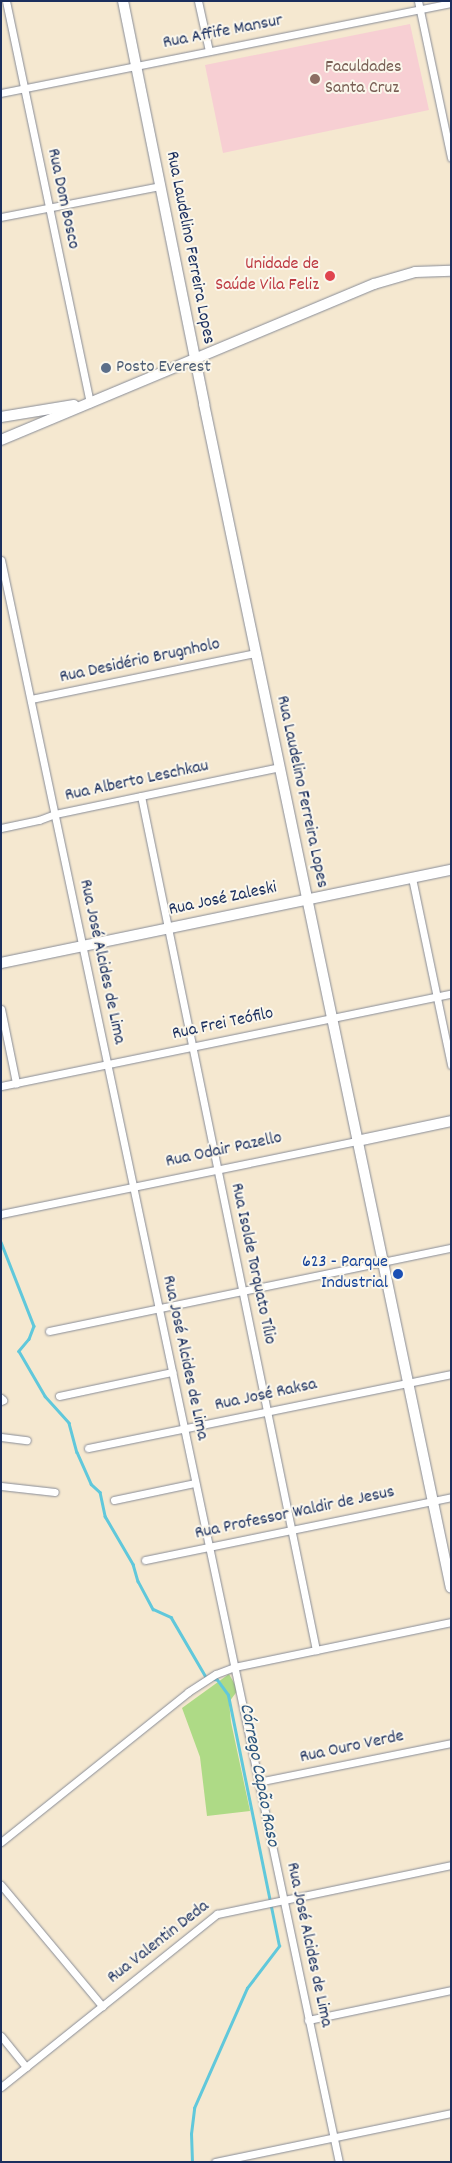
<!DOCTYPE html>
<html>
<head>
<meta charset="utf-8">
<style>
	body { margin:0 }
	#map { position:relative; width:452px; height:2163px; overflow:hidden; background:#f5e8d0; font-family:Dekko,sans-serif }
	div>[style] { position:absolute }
	.built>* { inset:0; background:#f7cfd3 }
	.green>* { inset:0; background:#aeda86 }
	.stream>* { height:2.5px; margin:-1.25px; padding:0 1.25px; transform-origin:1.25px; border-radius:1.25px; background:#60c8db }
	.roads { filter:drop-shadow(0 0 1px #888c97) drop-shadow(0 0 1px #888c97) }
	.street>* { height:7px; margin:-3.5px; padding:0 3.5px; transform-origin:3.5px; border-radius:3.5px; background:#fff }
	.secondary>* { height:10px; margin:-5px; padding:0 5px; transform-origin:5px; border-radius:5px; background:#fff }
	.dots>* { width:14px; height:14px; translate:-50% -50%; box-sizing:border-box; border:2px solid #fbf7ec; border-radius:50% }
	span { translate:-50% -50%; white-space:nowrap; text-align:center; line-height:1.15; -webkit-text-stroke:4px #fbf7ec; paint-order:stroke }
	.street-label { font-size:18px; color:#1b2f5e }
	.education-label { font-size:18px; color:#785e54 }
	.left { translate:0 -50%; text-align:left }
	.health-label { font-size:18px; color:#be3a42 }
	.right { translate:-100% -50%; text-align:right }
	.service-label { font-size:18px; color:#4e5e75 }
	.transit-label { font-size:18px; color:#164399 }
	.water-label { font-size:19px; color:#2c557d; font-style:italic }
	.frame { position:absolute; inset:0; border:2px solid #1b2f5e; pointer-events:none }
</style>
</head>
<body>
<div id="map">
	<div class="built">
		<i style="clip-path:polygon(410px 24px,429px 110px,223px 153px,205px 65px)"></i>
	</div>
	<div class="green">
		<i style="clip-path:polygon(229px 1674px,238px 1690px,229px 1702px,231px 1722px,250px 1811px,207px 1816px,200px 1757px,182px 1708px)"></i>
	</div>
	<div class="stream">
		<i style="left:1px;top:1242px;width:90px;rotate:68.6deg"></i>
		<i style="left:34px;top:1326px;width:14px;rotate:111deg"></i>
		<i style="left:29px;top:1339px;width:16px;rotate:130deg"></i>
		<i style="left:19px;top:1351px;width:52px;rotate:60deg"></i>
		<i style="left:45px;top:1396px;width:36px;rotate:48deg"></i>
		<i style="left:69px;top:1423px;width:30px;rotate:75deg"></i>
		<i style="left:77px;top:1452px;width:35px;rotate:66deg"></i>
		<i style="left:91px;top:1484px;width:12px;rotate:42deg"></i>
		<i style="left:100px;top:1492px;width:25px;rotate:78deg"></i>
		<i style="left:105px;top:1516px;width:56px;rotate:59.7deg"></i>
		<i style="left:133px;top:1564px;width:18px;rotate:74deg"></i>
		<i style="left:138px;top:1581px;width:32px;rotate:62deg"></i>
		<i style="left:153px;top:1609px;width:20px;rotate:24deg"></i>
		<i style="left:171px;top:1617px;width:69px;rotate:59.7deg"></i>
		<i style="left:192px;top:2162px;width:28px;rotate:-92deg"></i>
		<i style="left:191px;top:2134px;width:26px;rotate:-83deg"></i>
		<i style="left:194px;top:2108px;width:131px;rotate:-66.2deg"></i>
		<i style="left:247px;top:1988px;width:53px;rotate:-52.7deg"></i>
		<i style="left:279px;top:1946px;width:256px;rotate:-101.5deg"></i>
		<i style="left:228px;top:1695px;width:19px;rotate:-126deg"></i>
		<i style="left:217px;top:1680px;width:6px;rotate:-171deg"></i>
	</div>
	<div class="roads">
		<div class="street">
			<i style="left:6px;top:1px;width:411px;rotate:78.2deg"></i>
			<i style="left:198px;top:1px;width:51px;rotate:77.6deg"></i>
			<i style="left:418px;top:1px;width:160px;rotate:78.1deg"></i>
			<i style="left:1px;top:93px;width:459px;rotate:-11.3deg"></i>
			<i style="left:1px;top:217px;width:162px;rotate:-11deg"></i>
			<i style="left:1px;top:560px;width:1637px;rotate:78.09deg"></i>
			<i style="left:31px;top:699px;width:230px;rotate:-11.6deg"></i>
			<i style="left:141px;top:796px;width:872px;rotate:78.42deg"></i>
			<i style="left:1px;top:828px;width:39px;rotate:-12deg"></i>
			<i style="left:39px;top:820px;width:17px;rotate:-21deg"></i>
			<i style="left:55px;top:814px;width:230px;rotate:-11.8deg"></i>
			<i style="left:412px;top:878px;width:191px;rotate:78.2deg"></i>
			<i style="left:1px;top:1009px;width:76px;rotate:78.5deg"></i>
			<i style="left:1px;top:1086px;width:459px;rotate:-11.6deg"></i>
			<i style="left:1px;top:1214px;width:363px;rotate:-11.6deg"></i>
			<i style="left:49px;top:1331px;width:410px;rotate:-11.7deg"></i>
			<i style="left:59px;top:1396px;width:116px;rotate:-12deg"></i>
			<i style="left:1px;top:1398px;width:3px;rotate:45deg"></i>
			<i style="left:3px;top:1400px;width:2px;rotate:153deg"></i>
			<i style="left:1px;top:1437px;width:26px;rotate:7deg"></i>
			<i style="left:88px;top:1448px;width:370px;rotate:-11.5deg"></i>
			<i style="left:1px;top:1486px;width:54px;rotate:6.3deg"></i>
			<i style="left:114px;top:1500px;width:83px;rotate:-11.9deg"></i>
			<i style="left:145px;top:1560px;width:312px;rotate:-11.6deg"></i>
			<i style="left:258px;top:1782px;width:197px;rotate:-11.4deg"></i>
			<i style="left:1px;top:1842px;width:240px;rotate:-38.7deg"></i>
			<i style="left:188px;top:1692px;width:33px;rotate:-33deg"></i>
			<i style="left:216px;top:1674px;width:19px;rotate:-21deg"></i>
			<i style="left:234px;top:1667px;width:222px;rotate:-11.7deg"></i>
			<i style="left:1px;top:1885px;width:158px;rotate:50.1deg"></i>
			<i style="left:308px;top:2020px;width:146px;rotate:-11.8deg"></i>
			<i style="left:1px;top:2036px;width:40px;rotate:51deg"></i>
			<i style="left:1px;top:2087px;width:277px;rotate:-38.7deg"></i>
			<i style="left:217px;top:1914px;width:239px;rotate:-11.8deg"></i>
			<i style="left:215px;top:2162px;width:241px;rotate:-11.7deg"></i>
		</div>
		<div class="secondary">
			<i style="left:123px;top:1px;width:411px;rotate:78.6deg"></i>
			<i style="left:204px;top:404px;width:1209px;rotate:78.22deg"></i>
			<i style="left:1px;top:417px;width:74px;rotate:-9.3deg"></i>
			<i style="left:1px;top:440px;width:404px;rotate:-22.7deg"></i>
			<i style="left:374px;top:284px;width:43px;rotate:-16.3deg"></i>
			<i style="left:415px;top:272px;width:36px;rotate:-2deg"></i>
			<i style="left:1px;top:963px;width:460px;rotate:-11.7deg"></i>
			<i style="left:357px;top:1141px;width:96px;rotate:-12deg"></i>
		</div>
	</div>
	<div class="dots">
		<i style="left:315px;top:79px;background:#8d6e63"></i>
		<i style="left:330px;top:276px;background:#e0444e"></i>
		<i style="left:106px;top:368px;background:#5c6f8a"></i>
		<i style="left:398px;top:1274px;background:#1a4fb4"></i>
	</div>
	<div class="street-label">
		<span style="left:223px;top:33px;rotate:-11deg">Rua Affife Mansur</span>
		<span style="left:62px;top:199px;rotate:78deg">Rua Dom Bosco</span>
		<span style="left:189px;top:248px;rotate:79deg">Rua Laudelino Ferreira Lopes</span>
		<span style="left:140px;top:662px;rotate:-12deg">Rua Desidério Brugnholo</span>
		<span style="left:137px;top:782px;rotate:-12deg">Rua Alberto Leschkau</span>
		<span style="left:301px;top:792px;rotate:78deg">Rua Laudelino Ferreira Lopes</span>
		<span style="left:223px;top:900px;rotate:-12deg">Rua José Zaleski</span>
		<span style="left:101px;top:962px;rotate:78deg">Rua José Alcides de Lima</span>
		<span style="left:223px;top:1025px;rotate:-12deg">Rua Frei Teófilo</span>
		<span style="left:224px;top:1151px;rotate:-12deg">Rua Odair Pazello</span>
		<span style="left:252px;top:1264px;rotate:78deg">Rua Isolde Torquato Tílio</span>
		<span style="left:184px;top:1358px;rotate:78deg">Rua José Alcides de Lima</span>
		<span style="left:266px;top:1396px;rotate:-12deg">Rua José Raksa</span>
		<span style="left:295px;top:1514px;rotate:-12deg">Rua Professor Waldir de Jesus</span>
		<span style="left:352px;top:1748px;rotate:-12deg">Rua Ouro Verde</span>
		<span style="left:159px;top:1943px;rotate:-38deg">Rua Valentin Deda</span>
		<span style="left:308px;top:1945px;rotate:78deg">Rua José Alcides de Lima</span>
	</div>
	<div class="education-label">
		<span class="left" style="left:325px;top:79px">Faculdades<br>Santa Cruz</span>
	</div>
	<div class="health-label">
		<span class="right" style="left:319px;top:276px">Unidade de<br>Saúde Vila Feliz</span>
	</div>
	<div class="service-label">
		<span class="left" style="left:116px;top:368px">Posto Everest</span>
	</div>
	<div class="transit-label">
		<span class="right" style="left:388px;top:1274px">623 - Parque<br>Industrial</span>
	</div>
	<div class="water-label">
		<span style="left:258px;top:1775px;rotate:79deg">Córrego Capão Raso</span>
	</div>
	<div class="frame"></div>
</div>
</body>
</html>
